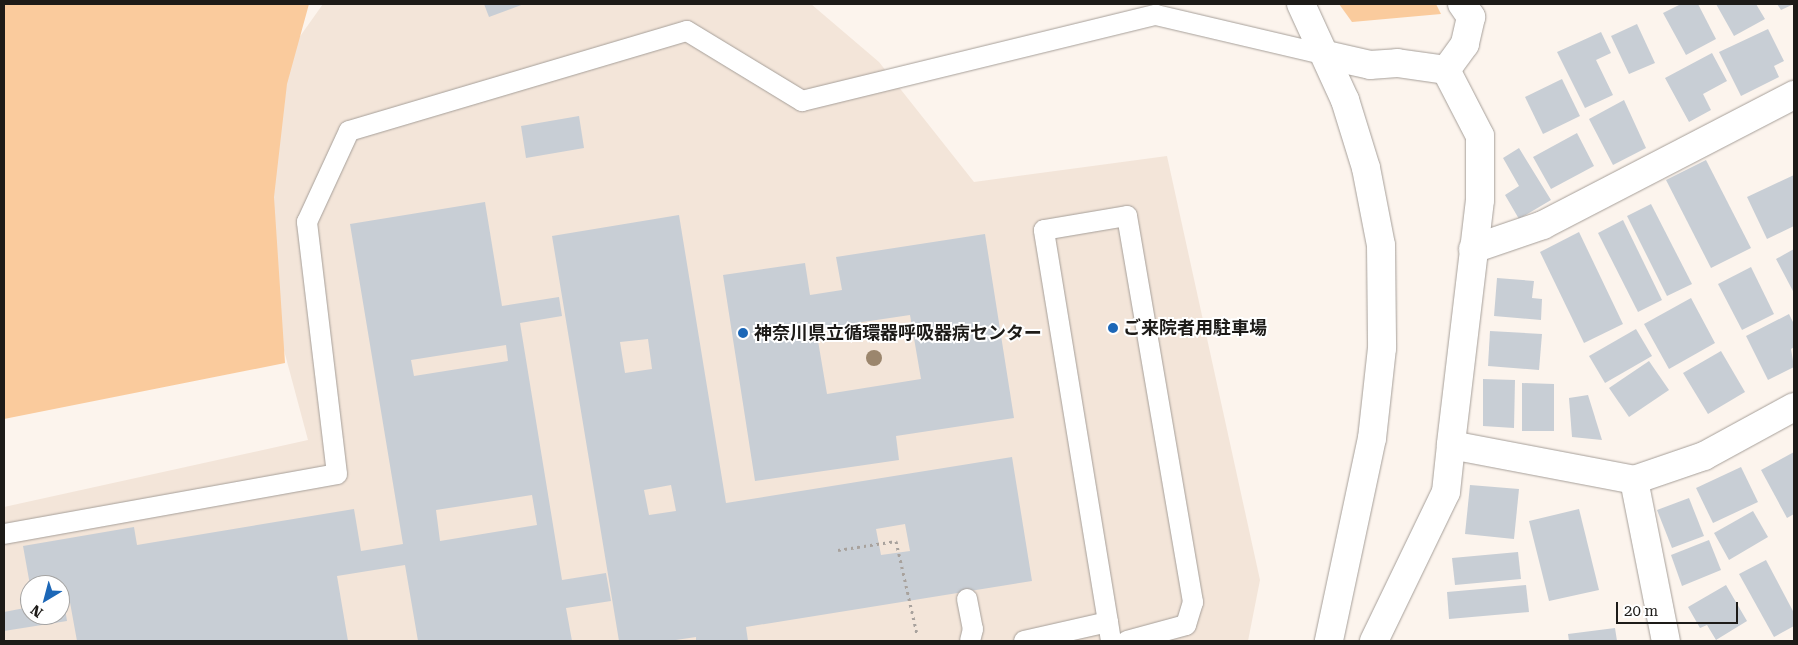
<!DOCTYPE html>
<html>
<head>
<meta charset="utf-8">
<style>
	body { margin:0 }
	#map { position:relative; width:1798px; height:645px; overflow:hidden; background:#fcf4ed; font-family:"Roboto Serif","Noto Sans JP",serif }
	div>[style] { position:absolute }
	.built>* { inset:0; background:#f3e5d9 }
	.green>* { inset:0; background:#facb9d }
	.building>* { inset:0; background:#c8ced5 }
	.path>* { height:3px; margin-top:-1.5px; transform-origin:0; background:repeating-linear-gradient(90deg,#a8a29d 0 2.5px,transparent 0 6.5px) }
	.roads { filter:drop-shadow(0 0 1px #a69f99) drop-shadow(0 0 1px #a69f99) }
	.lane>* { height:20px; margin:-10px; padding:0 10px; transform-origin:10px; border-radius:10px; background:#fff }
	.street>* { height:28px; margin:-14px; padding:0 14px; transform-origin:14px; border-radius:14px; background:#fff }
	.secondary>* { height:28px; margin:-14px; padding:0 14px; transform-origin:14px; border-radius:14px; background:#fff }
	.trees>* { width:16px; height:16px; margin:-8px; border-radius:50%; background:#9b866d }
	.dots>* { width:14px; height:14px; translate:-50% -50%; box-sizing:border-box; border:2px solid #fff; border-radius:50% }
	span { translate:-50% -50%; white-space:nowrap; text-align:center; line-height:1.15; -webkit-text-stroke:4px #fff; paint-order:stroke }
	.poi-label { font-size:18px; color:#1d1b18; font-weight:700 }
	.left { translate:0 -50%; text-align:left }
	.frame { position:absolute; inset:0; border:5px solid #1d1b18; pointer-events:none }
	.north { position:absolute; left:20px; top:575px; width:50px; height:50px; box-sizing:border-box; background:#fff; border:1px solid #a5a4a3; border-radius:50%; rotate:217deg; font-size:14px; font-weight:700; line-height:20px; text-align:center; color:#1d1b18 }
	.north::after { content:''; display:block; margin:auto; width:18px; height:22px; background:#1c67b7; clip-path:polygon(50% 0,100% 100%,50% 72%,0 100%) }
	.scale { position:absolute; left:1616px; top:602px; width:122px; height:22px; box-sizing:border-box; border:2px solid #1d1b18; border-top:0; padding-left:6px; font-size:15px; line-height:18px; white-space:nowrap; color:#1d1b18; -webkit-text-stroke:4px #fff; paint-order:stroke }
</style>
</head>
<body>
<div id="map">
	<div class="built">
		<i style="clip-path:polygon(evenodd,323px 4px,811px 4px,879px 62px,974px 182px,1167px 156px,1260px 580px,1248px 641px,4px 641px,4px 507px,308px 440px,251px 227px,291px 49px,323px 4px,30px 585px,60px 585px,60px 615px,30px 615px,30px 585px)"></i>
	</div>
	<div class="green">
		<i style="clip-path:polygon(4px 4px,309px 4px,287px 84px,274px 197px,285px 363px,4px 419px)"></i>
		<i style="clip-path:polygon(1339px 4px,1436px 4px,1441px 14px,1352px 22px)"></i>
	</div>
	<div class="building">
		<i style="clip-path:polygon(484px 4px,524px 4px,489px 17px)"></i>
		<i style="clip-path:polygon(1681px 4px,1698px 4px,1716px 39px,1686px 55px,1663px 13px)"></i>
		<i style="clip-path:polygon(1716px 4px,1756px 4px,1765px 19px,1734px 36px)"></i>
		<i style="clip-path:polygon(1777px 4px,1794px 4px,1781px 10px)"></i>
		<i style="clip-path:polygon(1637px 24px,1655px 63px,1629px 74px,1611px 36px)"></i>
		<i style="clip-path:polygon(1768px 29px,1784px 61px,1774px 66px,1779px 77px,1741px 96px,1719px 52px)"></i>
		<i style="clip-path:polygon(1601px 32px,1611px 53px,1596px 60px,1613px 95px,1585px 108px,1557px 52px)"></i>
		<i style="clip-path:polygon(1712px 53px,1727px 81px,1703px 94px,1711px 110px,1689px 122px,1665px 78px)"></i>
		<i style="clip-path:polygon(1562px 79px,1580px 116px,1543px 134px,1525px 97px)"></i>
		<i style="clip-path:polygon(1624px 100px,1646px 148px,1613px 165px,1589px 119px)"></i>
		<i style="clip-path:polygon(579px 116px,584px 148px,526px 158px,521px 126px)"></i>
		<i style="clip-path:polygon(1577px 133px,1594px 166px,1551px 189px,1533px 157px)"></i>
		<i style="clip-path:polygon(1519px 148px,1551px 200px,1519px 219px,1505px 195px,1519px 186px,1503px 158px)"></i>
		<i style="clip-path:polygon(1706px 160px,1751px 248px,1711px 268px,1666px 180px)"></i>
		<i style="clip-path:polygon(1794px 175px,1794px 226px,1767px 239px,1747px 197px)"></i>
		<i style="clip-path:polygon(evenodd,485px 202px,502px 306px,559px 297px,562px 316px,520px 323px,562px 580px,606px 573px,611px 601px,566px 608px,572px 641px,418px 641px,405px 565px,337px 576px,348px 641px,77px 641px,69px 597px,60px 598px,60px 585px,30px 585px,23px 546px,134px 527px,137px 545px,354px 509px,361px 551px,403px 544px,350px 224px,485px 202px,506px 345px,508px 361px,414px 376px,411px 360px,506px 345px,485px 202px,532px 495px,537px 525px,440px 541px,436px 510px,532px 495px)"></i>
		<i style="clip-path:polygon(1651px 204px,1692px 284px,1667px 296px,1627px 216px)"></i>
		<i style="clip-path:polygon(evenodd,679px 215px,726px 503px,1012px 457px,1032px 581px,746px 627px,748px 641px,696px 641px,696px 637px,669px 641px,619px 641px,552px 236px,679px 215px,648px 339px,652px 369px,625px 373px,620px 342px,648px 339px,679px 215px,671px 485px,676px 511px,649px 515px,644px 490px,671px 485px,679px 215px,905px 524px,910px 551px,881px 555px,876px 529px,905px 524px)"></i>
		<i style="clip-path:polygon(1623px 220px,1662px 300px,1638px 312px,1598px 233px)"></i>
		<i style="clip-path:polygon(1579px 232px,1623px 324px,1584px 343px,1540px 252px)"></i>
		<i style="clip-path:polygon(evenodd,985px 234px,1014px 418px,896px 436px,899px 460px,755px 481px,723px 275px,805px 263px,810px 295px,842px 290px,836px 257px,985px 234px,910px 315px,921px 379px,827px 394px,816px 329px,910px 315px)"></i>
		<i style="clip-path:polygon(1794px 249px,1794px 293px,1776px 259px)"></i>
		<i style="clip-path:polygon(1751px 267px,1774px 314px,1742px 330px,1718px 284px)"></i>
		<i style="clip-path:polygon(1497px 278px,1534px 281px,1532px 298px,1542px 299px,1541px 320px,1494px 316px)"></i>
		<i style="clip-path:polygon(1691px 298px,1715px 343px,1669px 369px,1644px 324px)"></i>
		<i style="clip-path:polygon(1789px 314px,1794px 324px,1794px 347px,1791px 349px,1794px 367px,1768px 380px,1746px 336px)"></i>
		<i style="clip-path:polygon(1636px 329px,1652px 356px,1605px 383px,1589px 356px)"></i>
		<i style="clip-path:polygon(1490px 331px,1542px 334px,1539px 370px,1488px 366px)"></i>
		<i style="clip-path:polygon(1721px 351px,1745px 392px,1708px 414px,1683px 373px)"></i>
		<i style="clip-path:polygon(1649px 361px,1669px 390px,1629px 417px,1609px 388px)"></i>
		<i style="clip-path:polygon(1483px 379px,1515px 380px,1514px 428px,1483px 426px)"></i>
		<i style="clip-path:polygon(1522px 383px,1554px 384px,1554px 431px,1522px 431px)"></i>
		<i style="clip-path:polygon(1588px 395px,1602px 440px,1572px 437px,1569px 398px)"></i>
		<i style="clip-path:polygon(1794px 452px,1794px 514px,1787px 518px,1761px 470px)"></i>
		<i style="clip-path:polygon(1741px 467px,1758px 502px,1713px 523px,1696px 488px)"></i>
		<i style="clip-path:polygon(1470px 485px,1519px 489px,1514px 539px,1465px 534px)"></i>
		<i style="clip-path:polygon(1689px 498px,1704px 536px,1672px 548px,1657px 510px)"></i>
		<i style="clip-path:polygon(1579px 509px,1599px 590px,1549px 601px,1529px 521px)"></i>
		<i style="clip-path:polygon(1753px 511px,1768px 537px,1729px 560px,1714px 533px)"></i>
		<i style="clip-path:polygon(1709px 540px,1721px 570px,1682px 586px,1671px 555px)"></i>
		<i style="clip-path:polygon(1518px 552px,1521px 579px,1455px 585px,1452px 558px)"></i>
		<i style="clip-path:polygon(1766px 560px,1794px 613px,1794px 626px,1774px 637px,1739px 574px)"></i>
		<i style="clip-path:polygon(1526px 585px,1529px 612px,1449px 619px,1447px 592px)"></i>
		<i style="clip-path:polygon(1726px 585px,1747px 621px,1716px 640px,1707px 625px,1700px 628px,1688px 607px)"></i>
		<i style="clip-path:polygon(60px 602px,64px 602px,67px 621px,4px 631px,4px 612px,30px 607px,30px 615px,60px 615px)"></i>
		<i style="clip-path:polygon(1615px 628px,1617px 641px,1569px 641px,1568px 634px)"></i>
	</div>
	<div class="path">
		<i style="left:838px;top:550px;width:59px;rotate:-8.8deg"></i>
		<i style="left:896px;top:541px;width:95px;rotate:77.3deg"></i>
	</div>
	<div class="roads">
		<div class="lane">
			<i style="left:4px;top:534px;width:338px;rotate:-10.2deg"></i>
			<i style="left:337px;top:474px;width:254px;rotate:-96.8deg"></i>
			<i style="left:307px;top:222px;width:100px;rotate:-65.2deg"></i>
			<i style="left:349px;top:131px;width:352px;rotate:-16.5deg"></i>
			<i style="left:687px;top:31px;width:135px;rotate:31.3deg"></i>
			<i style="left:802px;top:101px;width:364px;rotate:-13.7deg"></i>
			<i style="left:1156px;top:15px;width:175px;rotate:13.2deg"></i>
			<i style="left:967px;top:599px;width:31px;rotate:79deg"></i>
			<i style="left:973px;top:629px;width:12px;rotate:104deg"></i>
			<i style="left:1108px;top:622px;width:19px;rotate:81deg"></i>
			<i style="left:1024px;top:641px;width:86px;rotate:-12.7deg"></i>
			<i style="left:1108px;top:622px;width:397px;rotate:-99.3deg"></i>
			<i style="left:1044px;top:230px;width:84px;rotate:-9.6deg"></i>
			<i style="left:1127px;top:216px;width:392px;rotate:80.3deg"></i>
			<i style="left:1193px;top:602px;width:24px;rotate:107deg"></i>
			<i style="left:1186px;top:625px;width:61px;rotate:164.8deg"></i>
		</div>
		<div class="street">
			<i style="left:1462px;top:4px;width:16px;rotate:55deg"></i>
			<i style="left:1471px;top:17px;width:28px;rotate:103deg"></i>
			<i style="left:1465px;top:44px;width:32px;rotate:126deg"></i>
			<i style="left:1446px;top:70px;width:74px;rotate:62.7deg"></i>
			<i style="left:1480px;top:136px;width:64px;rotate:90deg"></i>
			<i style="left:1480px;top:200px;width:247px;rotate:96.8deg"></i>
			<i style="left:1451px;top:445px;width:186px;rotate:10.8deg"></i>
			<i style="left:1634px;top:480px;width:74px;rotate:-18.9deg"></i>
			<i style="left:1704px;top:456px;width:102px;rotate:-28.6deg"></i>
			<i style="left:1326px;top:55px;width:45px;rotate:12.8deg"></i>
			<i style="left:1370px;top:65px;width:27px;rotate:-4deg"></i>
			<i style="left:1397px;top:63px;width:49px;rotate:8.1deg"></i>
			<i style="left:1473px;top:249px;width:74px;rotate:-18.9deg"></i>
			<i style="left:1543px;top:225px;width:283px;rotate:-27.4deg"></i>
			<i style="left:1634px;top:480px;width:164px;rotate:78.8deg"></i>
			<i style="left:1374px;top:641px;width:165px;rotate:-64.2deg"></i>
			<i style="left:1446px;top:492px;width:47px;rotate:-83.9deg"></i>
		</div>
		<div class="secondary">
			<i style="left:1301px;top:4px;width:106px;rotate:65.4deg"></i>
			<i style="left:1345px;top:100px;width:71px;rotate:72.8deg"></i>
			<i style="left:1366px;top:168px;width:78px;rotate:79deg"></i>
			<i style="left:1381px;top:245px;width:103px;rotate:89.4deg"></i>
			<i style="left:1382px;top:348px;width:91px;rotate:96.3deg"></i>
			<i style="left:1372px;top:438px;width:208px;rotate:102deg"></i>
		</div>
	</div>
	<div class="trees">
		<i style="left:874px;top:358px"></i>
	</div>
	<div class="dots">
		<i style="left:1113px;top:328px;background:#1c67b7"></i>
		<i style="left:743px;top:333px;background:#1c67b7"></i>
	</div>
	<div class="poi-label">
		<span class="left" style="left:1123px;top:328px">ご来院者用駐車場</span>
		<span class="left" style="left:754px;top:333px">神奈川県立循環器呼吸器病センター</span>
	</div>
	<div class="frame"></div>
	<div class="north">N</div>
	<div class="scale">20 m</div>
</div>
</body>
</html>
